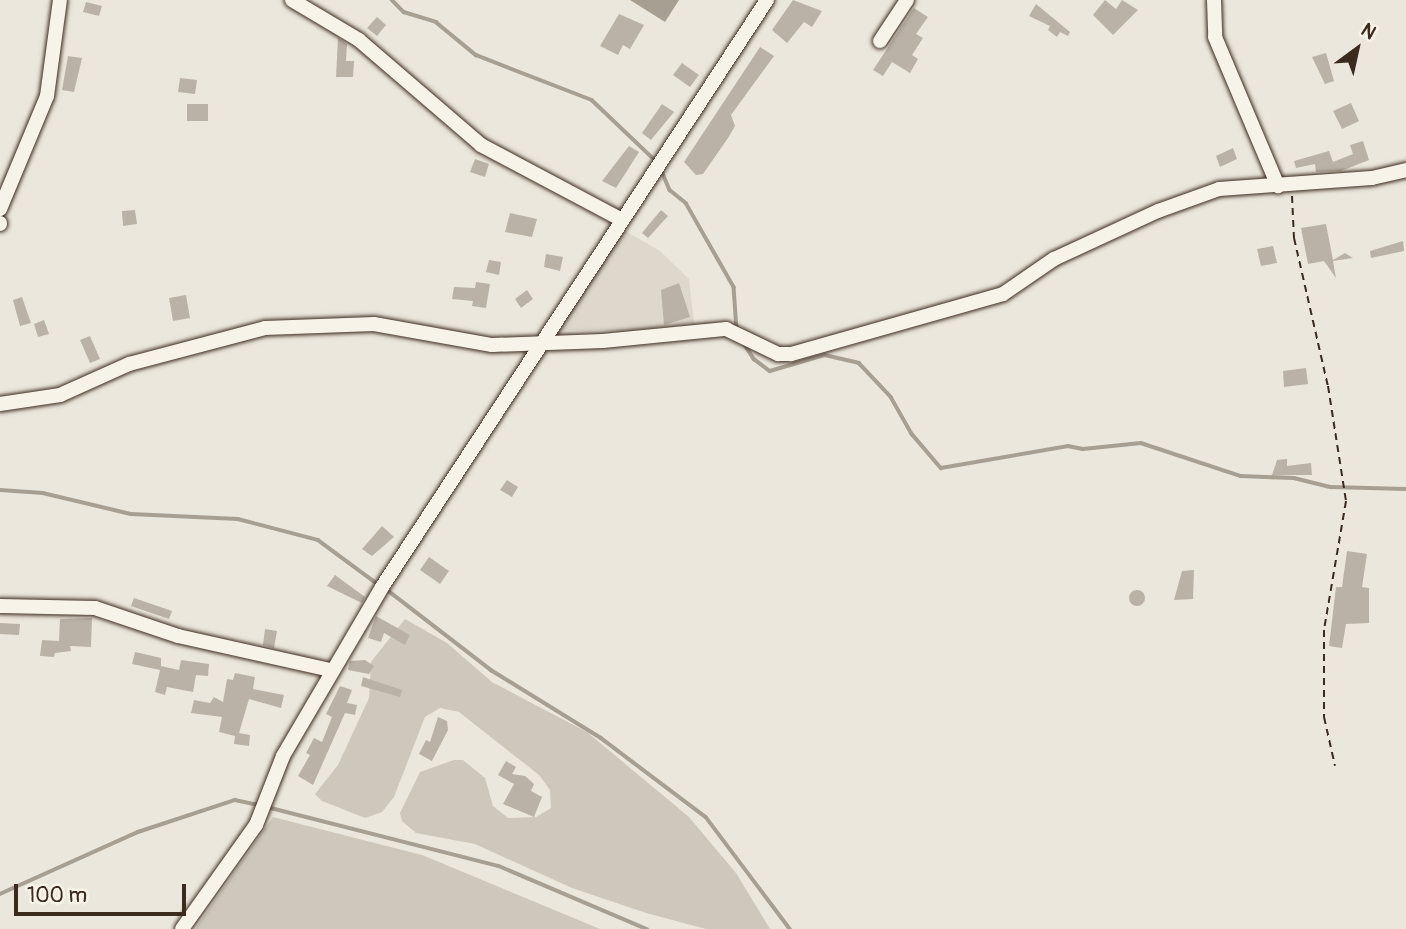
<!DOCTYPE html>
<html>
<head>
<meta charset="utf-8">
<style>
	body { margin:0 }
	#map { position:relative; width:1406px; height:929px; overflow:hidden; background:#ece7dc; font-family:Pangolin,sans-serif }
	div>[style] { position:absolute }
	.built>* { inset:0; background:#ddd7cc }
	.green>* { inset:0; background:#cec8bc }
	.water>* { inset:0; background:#a89f93 }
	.stream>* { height:3.5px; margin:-1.75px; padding:0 1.75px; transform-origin:1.75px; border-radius:1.75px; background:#a89f93 }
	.building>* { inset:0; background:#bab2a7 }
	.round { border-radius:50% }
	.path>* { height:2px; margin-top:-1px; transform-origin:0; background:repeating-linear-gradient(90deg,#3b2a1e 0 7px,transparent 0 12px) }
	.roads { filter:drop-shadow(0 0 2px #3b2a1e) drop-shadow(0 0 2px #3b2a1e) }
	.street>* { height:14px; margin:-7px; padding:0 7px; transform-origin:7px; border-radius:7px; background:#f7f3e8 }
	span { translate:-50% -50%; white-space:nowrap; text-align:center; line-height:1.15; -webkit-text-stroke:6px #f7f3e8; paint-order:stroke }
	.north { position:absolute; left:1322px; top:14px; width:70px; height:70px; -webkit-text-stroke:5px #f7f3e8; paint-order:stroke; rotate:33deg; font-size:19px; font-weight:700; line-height:28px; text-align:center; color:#3b2a1e }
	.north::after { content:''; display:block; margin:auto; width:24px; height:32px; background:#3b2a1e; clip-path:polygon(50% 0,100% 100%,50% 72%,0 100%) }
	.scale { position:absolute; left:14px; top:884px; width:172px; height:32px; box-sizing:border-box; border:4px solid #3b2a1e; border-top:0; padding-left:9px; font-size:21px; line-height:24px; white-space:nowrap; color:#3b2a1e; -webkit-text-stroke:5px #f7f3e8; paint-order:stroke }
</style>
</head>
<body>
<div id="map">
	<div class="built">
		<i style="clip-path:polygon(620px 228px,660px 251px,689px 279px,694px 323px,627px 331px,559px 330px)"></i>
	</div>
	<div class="green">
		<i style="clip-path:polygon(405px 619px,447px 643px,492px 682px,587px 732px,689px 817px,736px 873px,770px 929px,706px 929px,646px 913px,572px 888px,475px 844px,416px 833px,402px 821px,400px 813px,420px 772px,454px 760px,463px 760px,485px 778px,493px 806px,508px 818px,536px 817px,551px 808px,550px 790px,539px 775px,459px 712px,440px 708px,425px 717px,394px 797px,382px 812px,365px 818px,322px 801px,315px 794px,338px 765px,369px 698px,371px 662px)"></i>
		<i style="clip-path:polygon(273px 817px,422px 855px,600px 929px,195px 929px)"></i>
	</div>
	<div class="water">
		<i style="clip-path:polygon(630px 0,679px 0,665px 22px)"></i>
	</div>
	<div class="stream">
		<i style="left:392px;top:0;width:17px;rotate:45deg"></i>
		<i style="left:404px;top:12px;width:34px;rotate:17deg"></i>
		<i style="left:436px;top:22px;width:52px;rotate:39.5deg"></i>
		<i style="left:476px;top:55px;width:124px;rotate:21.2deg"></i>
		<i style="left:592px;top:100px;width:90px;rotate:43.6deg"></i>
		<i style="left:661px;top:169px;width:23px;rotate:67deg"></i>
		<i style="left:670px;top:190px;width:21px;rotate:39deg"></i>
		<i style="left:686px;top:203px;width:97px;rotate:60.3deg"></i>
		<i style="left:734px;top:287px;width:43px;rotate:86deg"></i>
		<i style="left:745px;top:345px;width:17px;rotate:57deg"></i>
		<i style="left:754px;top:359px;width:20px;rotate:37deg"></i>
		<i style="left:770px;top:371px;width:57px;rotate:-16.2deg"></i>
		<i style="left:825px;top:355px;width:35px;rotate:13deg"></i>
		<i style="left:859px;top:363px;width:47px;rotate:46.7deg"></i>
		<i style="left:891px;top:397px;width:43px;rotate:60.4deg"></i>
		<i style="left:912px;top:434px;width:45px;rotate:49.5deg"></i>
		<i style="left:941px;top:468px;width:129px;rotate:-9.8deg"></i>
		<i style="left:1068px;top:446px;width:15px;rotate:11deg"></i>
		<i style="left:1083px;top:449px;width:58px;rotate:-5.9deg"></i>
		<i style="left:1141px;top:443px;width:105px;rotate:18.3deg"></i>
		<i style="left:1241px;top:476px;width:53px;rotate:2.2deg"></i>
		<i style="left:1294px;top:478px;width:38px;rotate:14deg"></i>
		<i style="left:1331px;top:487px;width:75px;rotate:1.5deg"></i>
		<i style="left:0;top:490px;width:43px;rotate:4deg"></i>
		<i style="left:43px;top:493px;width:90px;rotate:13.4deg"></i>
		<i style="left:131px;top:514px;width:107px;rotate:2.7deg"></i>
		<i style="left:238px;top:519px;width:83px;rotate:14.7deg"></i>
		<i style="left:318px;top:540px;width:76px;rotate:36.4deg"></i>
		<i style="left:386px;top:589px;width:133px;rotate:37.6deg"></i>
		<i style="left:491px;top:670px;width:129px;rotate:31.7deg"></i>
		<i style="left:601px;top:738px;width:131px;rotate:37deg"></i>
		<i style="left:706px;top:817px;width:140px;rotate:53.1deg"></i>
		<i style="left:267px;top:807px;width:239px;rotate:14.3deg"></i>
		<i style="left:499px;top:866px;width:161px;rotate:23.1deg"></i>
		<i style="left:0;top:894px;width:151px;rotate:-24.2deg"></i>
		<i style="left:138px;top:832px;width:102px;rotate:-18.3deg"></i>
		<i style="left:235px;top:800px;width:25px;rotate:12deg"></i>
	</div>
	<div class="building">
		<i style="clip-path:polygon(793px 0,822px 11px,812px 27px,804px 22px,787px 43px,772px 30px)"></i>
		<i style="clip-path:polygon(1105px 0,1116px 9px,1122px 0,1138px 10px,1113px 35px,1093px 15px)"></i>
		<i style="clip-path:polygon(86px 2px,102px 6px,99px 16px,83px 12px)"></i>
		<i style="clip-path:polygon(1036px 4px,1070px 32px,1068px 36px,1060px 32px,1057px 37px,1048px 30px,1050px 26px,1029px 16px)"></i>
		<i style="clip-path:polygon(914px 8px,928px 17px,916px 34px,923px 38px,912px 55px,918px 59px,910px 73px,892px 62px,883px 76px,873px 70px)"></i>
		<i style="clip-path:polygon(619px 14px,644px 25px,630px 49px,623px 45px,618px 55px,600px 46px)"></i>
		<i style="clip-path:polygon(377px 17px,386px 25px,377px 36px,367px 28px)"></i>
		<i style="clip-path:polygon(338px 38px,347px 44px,346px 61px,354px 61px,353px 77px,336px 77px)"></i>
		<i style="clip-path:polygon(760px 47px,774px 56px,731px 115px,735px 126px,728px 138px,703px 174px,696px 175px,684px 162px)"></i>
		<i style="clip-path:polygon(1326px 53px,1334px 81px,1325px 84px,1312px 57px)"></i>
		<i style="clip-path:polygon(68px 56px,82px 58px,74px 92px,62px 90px)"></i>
		<i style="clip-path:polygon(682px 63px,699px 75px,690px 87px,673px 75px)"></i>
		<i style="clip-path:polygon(180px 78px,197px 80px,195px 94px,178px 92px)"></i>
		<i style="clip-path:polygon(1351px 103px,1359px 121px,1342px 129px,1333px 111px)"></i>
		<i style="clip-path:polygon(187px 104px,208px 104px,208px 121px,187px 121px)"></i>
		<i style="clip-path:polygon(662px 104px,674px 112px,651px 140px,642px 133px)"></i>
		<i style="clip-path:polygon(1363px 141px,1369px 160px,1341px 171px,1316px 172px,1315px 164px,1296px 168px,1294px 161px,1329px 151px,1333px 162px,1353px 154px,1350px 145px)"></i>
		<i style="clip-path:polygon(629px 146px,639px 152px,616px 188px,602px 181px)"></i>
		<i style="clip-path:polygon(1233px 148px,1237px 159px,1220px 167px,1216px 156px)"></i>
		<i style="clip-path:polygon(475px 159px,489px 164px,485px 177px,470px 172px)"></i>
		<i style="clip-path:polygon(135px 210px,137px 224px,123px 226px,122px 211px)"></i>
		<i style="clip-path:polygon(661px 210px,668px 216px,648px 238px,642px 233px)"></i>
		<i style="clip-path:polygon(510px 213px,537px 219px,532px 237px,505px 232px)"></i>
		<i style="clip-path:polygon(1326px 224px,1333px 260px,1345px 253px,1353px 258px,1333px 261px,1336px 278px,1324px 261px,1308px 264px,1301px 228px)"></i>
		<i style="clip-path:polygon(1403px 241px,1404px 251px,1371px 258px,1370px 251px)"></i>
		<i style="clip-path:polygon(1273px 246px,1277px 263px,1261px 266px,1257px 249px)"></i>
		<i style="clip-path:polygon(546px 254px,563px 257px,560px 271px,544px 267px)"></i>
		<i style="clip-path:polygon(489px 260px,501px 262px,499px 275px,486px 272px)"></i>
		<i style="clip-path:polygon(476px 282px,490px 284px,486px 308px,472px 306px,473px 301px,452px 299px,454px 287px,475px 288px)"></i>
		<i style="clip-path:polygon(679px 283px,690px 317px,664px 325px,661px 290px)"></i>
		<i style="clip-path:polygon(527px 290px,533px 299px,521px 308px,515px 299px)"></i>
		<i style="clip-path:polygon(186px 295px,190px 318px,173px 321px,169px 298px)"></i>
		<i style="clip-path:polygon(22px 297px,31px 323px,20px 326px,13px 300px)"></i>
		<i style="clip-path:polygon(44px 320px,49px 334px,38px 337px,34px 324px)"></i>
		<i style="clip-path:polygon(90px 336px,100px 359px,90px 363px,80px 340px)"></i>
		<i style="clip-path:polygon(1306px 368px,1308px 384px,1284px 387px,1283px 371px)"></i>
		<i style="clip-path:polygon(1287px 459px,1287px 466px,1311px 463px,1312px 475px,1272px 475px,1277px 460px)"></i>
		<i style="clip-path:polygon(507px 480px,518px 487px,512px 497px,500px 490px)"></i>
		<i style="clip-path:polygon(382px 526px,394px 537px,372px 556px,362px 549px)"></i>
		<i style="clip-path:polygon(1347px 551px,1367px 554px,1362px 587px,1369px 588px,1369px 623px,1346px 624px,1342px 648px,1329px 646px,1336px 587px,1342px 587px)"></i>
		<i style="clip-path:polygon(429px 557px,449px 571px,440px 584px,420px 570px)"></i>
		<i style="clip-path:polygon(1194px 570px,1193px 599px,1174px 600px,1182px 571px)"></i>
		<i style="clip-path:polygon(335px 575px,365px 597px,362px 603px,327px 586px)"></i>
		<i class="round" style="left:1129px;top:590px;width:16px;height:16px"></i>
		<i style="clip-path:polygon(134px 598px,172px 611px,169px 619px,131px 606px)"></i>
		<i style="clip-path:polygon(376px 616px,410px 635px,405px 645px,384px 633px,381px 642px,368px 638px)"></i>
		<i style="clip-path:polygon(92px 618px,91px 647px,70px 646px,71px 651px,55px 653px,54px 657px,40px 656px,42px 640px,59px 641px,60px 619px)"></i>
		<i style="clip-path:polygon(0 623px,20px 624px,19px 635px,0 634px)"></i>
		<i style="clip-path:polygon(265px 629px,277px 631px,274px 648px,263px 645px)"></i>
		<i style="clip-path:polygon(135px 652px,161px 658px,161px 666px,179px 670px,181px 660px,209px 664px,208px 676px,196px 675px,193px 692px,167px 687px,165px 695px,155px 692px,160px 670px,132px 664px)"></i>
		<i style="clip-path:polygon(365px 660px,374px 666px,369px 674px,348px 670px,350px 661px)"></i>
		<i style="clip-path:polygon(235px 673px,255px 677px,253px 689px,284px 695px,281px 708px,249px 699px,239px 733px,250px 735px,249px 746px,234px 744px,235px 736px,219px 732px,222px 717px,191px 713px,194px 700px,210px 703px,214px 697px,223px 702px,227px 679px,233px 680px)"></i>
		<i style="clip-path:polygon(363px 677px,402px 690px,400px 697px,361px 686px)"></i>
		<i style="clip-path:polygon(340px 686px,352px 690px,347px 703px,357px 705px,355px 715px,345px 713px,313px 785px,298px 776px,310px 755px,306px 753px,314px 738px,322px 742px,332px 717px,326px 714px)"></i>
		<i style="clip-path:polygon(438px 717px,447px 721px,448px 730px,432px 761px,419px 754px,426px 740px,430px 742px)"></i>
		<i style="clip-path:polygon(506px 761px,516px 767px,512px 774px,525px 776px,534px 784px,531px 791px,542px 797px,534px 817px,503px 804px,514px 784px,498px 775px)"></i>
	</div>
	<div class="path">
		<i style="left:1292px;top:196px;width:42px;rotate:87.3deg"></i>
		<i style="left:1294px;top:238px;width:152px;rotate:77.1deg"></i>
		<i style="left:1328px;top:386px;width:116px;rotate:81.1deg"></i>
		<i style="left:1346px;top:501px;width:131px;rotate:99.7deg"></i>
		<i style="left:1324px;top:630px;width:87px;rotate:90deg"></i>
		<i style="left:1324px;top:717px;width:50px;rotate:77.3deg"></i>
	</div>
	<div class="roads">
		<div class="street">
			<i style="left:292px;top:0;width:78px;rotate:30.8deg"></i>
			<i style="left:359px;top:40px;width:161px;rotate:40.7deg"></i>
			<i style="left:481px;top:145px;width:160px;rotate:28deg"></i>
			<i style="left:1214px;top:0;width:37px;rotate:88deg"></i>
			<i style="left:1215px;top:37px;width:162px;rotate:67.1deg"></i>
			<i style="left:880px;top:41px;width:49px;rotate:-56.6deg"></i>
			<i style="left:0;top:209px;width:122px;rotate:-67.4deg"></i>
			<i style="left:47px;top:96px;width:97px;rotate:-82.3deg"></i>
			<i style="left:0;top:223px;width:1px;rotate:90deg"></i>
			<i style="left:0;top:404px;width:61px;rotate:-8.5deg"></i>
			<i style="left:60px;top:395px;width:76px;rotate:-24.2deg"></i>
			<i style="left:129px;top:364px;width:141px;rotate:-14.8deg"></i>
			<i style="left:265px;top:328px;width:109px;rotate:-2.1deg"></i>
			<i style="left:374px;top:324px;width:120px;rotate:10.1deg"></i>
			<i style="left:492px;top:345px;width:111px;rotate:-2.1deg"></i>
			<i style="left:603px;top:341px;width:124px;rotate:-5.6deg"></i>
			<i style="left:726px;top:329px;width:58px;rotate:25.7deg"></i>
			<i style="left:778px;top:354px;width:13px"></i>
			<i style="left:791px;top:354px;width:220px;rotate:-15.8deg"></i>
			<i style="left:1003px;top:294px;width:62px;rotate:-34.5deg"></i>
			<i style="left:1054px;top:259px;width:115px;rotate:-24.8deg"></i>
			<i style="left:1158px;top:211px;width:65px;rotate:-19.8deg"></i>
			<i style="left:1219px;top:189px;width:153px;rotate:-4.1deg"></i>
			<i style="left:1372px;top:178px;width:35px;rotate:-13deg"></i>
			<i style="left:0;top:606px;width:95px;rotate:1.2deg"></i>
			<i style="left:95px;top:608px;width:88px;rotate:18.6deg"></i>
			<i style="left:178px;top:636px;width:156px;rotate:12.6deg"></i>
			<i style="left:182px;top:929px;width:128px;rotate:-54.6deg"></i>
			<i style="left:256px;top:825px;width:74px;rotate:-68.6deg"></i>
			<i style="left:283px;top:756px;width:196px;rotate:-59.6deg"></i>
			<i style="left:382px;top:587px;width:702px;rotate:-56.74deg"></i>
		</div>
	</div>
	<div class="north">N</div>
	<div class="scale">100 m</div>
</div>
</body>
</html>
